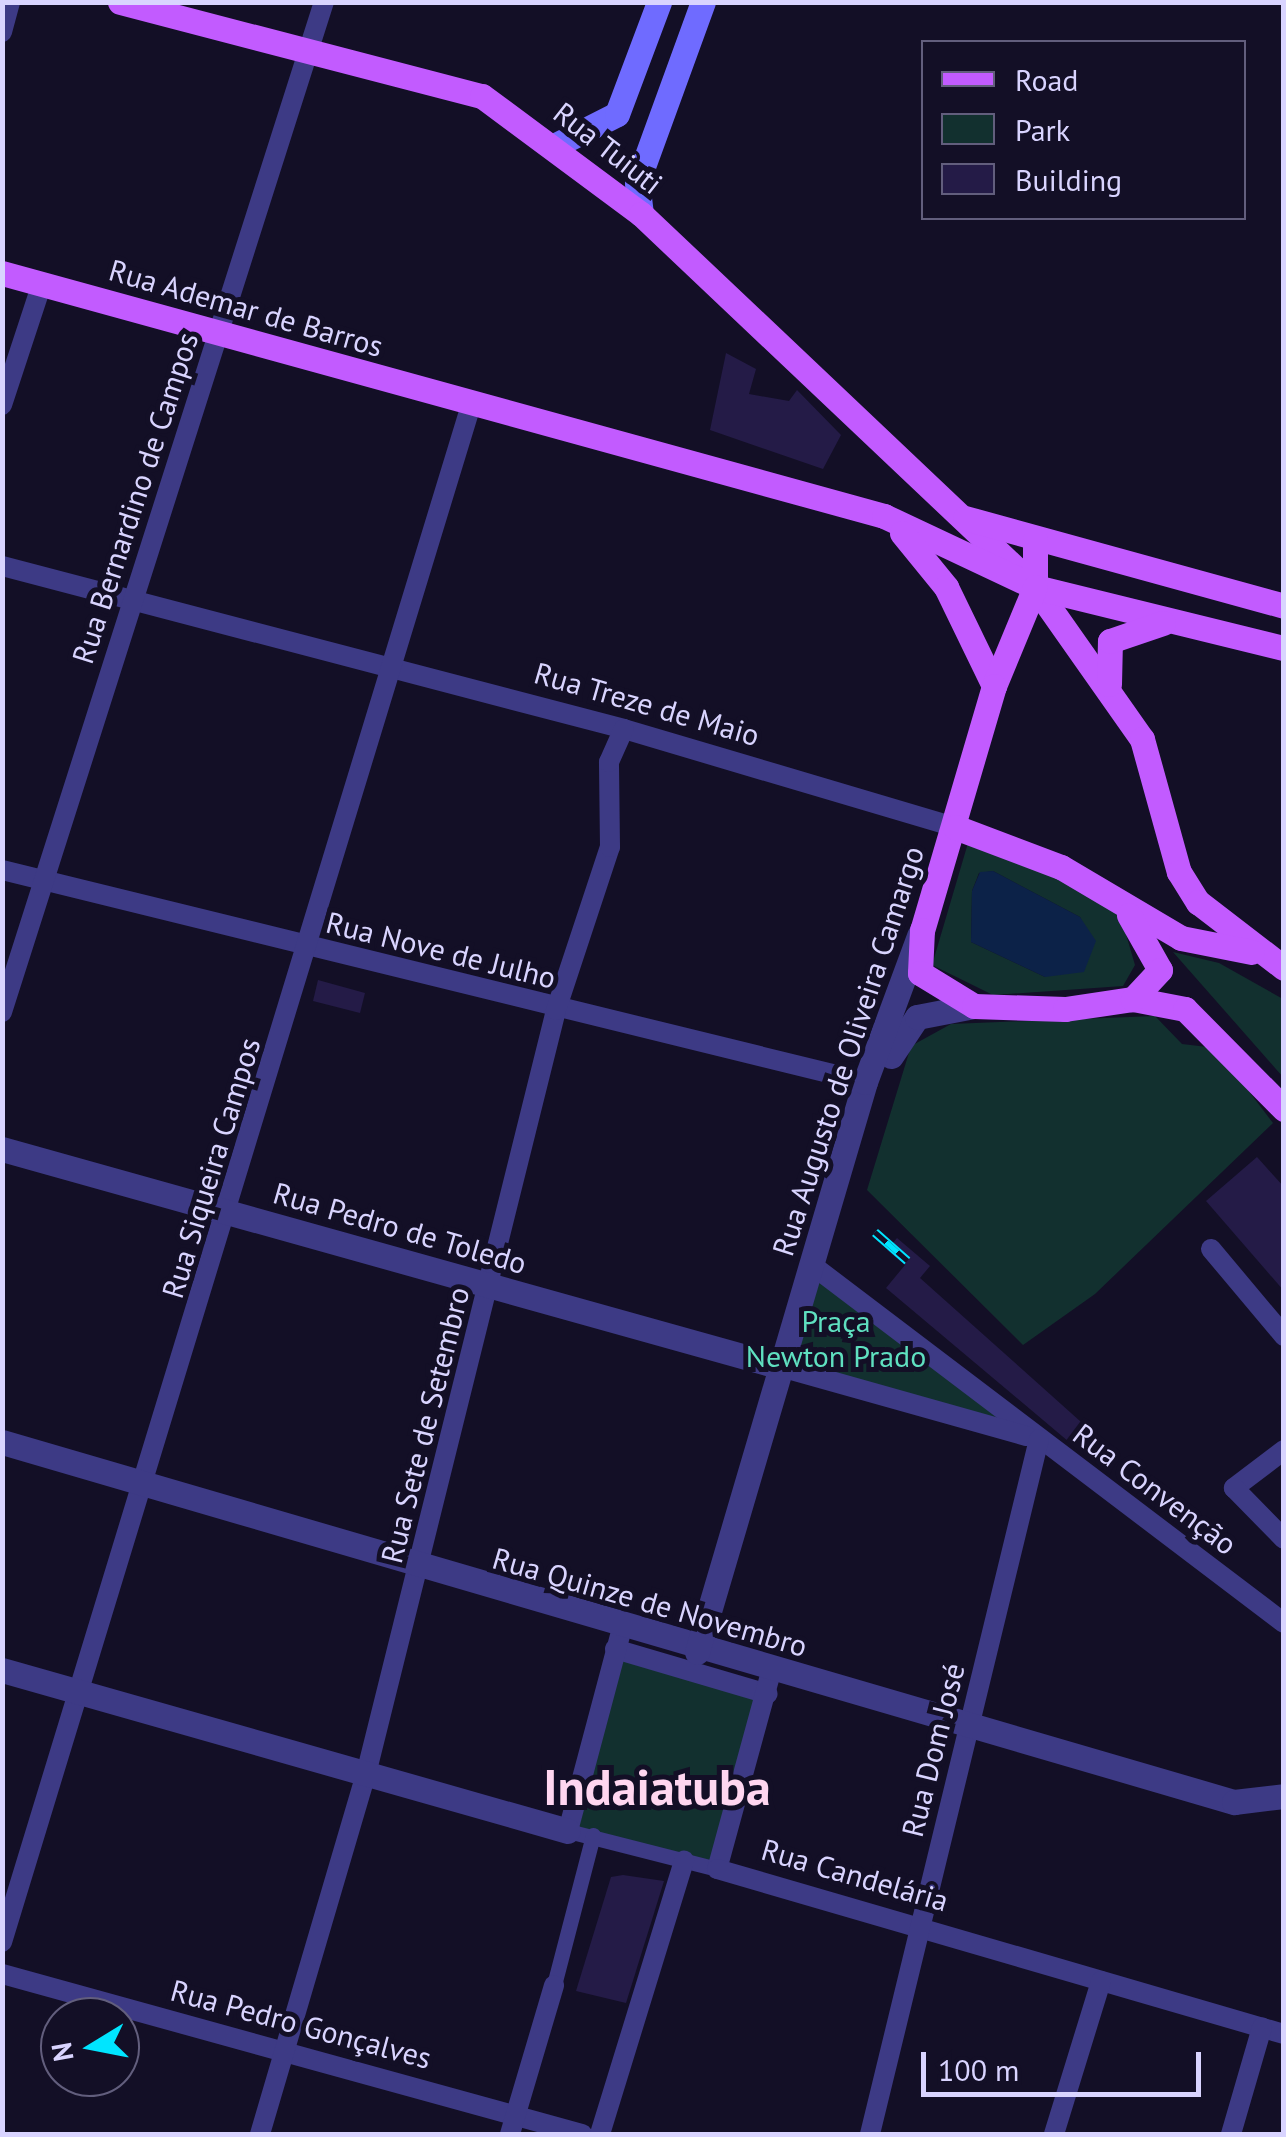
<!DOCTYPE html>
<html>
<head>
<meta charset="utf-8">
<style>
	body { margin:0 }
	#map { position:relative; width:1286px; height:2137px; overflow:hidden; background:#130f26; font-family:"PT Sans",sans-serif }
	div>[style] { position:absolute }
	.green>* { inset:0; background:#12302f }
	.water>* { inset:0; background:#0c2248 }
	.building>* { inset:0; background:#241b47 }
	.pedestrian>* { height:15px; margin:-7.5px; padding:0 7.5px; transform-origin:7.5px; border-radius:7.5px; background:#3d3a85 }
	.minor>* { height:20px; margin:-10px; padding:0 10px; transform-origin:10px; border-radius:10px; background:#3d3a85 }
	.tertiary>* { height:25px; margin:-12.5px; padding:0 12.5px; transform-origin:12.5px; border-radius:12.5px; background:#3d3a85 }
	.secondary>* { height:25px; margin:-12.5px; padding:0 12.5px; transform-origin:12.5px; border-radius:12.5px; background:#6f6bff }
	.primary>* { height:25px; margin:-12.5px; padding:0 12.5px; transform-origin:12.5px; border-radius:12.5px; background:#c25bff }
	.rail>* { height:9px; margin-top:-4.5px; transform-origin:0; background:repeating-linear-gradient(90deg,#130f26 0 15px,#00e5ff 0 30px); box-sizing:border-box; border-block:2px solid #00e5ff }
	span { translate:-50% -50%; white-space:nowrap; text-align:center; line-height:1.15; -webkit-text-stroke:10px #130f26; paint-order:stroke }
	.street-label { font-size:30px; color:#d9d4ff }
	.park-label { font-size:30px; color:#5fe0c0 }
	.town-label { font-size:50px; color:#ffd6f0; font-weight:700 }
	.frame { position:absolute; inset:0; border:5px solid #d9d4ff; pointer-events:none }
	.legend { position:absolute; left:921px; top:40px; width:325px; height:180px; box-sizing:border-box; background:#130f26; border:2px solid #625e7d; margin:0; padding:12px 18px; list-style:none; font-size:30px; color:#d9d4ff }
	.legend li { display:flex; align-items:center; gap:20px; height:50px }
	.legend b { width:50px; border:2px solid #625e7d }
	.north { position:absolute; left:40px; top:1997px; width:100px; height:100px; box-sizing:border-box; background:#130f26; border:2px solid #625e7d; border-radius:50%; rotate:260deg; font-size:28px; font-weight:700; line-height:40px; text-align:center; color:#d9d4ff }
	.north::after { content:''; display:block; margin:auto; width:35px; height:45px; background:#00e5ff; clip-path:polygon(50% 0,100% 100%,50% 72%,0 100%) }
	.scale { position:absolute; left:921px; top:2052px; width:280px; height:45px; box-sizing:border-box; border:5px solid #d9d4ff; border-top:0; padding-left:12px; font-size:30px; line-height:35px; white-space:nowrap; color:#d9d4ff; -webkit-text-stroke:8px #130f26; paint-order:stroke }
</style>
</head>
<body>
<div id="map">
	<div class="green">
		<i style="clip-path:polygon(evenodd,968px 843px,1116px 900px,1135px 965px,1123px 986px,993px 995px,932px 965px,968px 843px,993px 871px,1080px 917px,1086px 930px,1045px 977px,971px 942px,972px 891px,979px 873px,993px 871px)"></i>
		<i style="clip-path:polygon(1173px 952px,1219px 963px,1283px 999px,1283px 1077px)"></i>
		<i style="clip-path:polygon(1155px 1016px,1182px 1044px,1216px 1048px,1273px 1123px,1095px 1294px,1023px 1345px,867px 1190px,911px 1046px,951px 1024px)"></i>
		<i style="clip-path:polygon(812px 1265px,1039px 1439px,781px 1367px)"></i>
		<i style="clip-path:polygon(615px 1649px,768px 1694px,717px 1869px,568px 1831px)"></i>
	</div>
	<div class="water">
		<i style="clip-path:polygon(993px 871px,1080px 917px,1096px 941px,1084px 972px,1045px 977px,971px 942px,972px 891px,980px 872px)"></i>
	</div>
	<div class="building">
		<i style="clip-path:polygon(726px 353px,756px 369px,749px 394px,789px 401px,797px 390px,841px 435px,823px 469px,710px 430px)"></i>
		<i style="clip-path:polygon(318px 980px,365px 993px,360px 1013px,313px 1001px)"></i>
		<i style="clip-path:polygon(1257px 1157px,1284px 1187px,1284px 1291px,1206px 1201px)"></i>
		<i style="clip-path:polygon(897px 1238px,930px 1266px,920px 1278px,1090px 1430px,1075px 1447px,886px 1288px,905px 1265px,887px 1250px)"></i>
		<i style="clip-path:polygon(623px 1875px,664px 1881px,626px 2003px,576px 1991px,611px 1877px)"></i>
	</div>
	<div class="pedestrian">
		<i style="left:568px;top:1831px;width:154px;rotate:14.3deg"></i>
		<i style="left:554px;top:1985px;width:155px;rotate:-75.4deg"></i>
	</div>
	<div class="minor">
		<i style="left:2px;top:32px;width:31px;rotate:-75deg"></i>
		<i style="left:2px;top:405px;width:128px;rotate:-71.8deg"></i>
		<i style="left:2px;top:566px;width:643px;rotate:14.68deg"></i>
		<i style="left:624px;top:729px;width:345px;rotate:16.5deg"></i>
		<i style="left:2px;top:870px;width:889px;rotate:13.8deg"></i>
		<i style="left:2px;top:1012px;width:1060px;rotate:-72.32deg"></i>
		<i style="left:1211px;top:1249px;width:114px;rotate:50deg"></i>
		<i style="left:812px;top:1265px;width:592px;rotate:37.18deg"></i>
		<i style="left:781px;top:1367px;width:255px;rotate:15.7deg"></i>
		<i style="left:1284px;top:1450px;width:63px;rotate:142.8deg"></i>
		<i style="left:1234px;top:1488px;width:71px;rotate:45.6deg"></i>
		<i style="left:615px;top:1649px;width:159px;rotate:16.4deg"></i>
		<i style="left:771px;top:1672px;width:204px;rotate:105.3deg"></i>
		<i style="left:717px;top:1869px;width:591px;rotate:16.23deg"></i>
		<i style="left:568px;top:1831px;width:210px;rotate:-75.1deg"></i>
		<i style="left:2px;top:1942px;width:1604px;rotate:-73.03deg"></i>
		<i style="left:2px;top:1974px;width:602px;rotate:15.42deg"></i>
		<i style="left:260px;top:2134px;width:375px;rotate:-73.6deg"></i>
		<i style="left:366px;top:1774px;width:787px;rotate:-76.03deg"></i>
		<i style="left:556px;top:1010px;width:172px;rotate:-71.7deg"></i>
		<i style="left:610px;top:847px;width:85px;rotate:-90.7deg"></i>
		<i style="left:609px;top:762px;width:36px;rotate:-66deg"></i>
		<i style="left:510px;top:2134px;width:155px;rotate:-73.5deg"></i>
		<i style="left:600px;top:2134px;width:286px;rotate:-72.9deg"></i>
		<i style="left:870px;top:2134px;width:715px;rotate:-76.33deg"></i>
		<i style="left:1054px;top:2134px;width:160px;rotate:-72.9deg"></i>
		<i style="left:1231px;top:2134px;width:111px;rotate:-73.8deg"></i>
	</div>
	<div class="tertiary">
		<i style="left:891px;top:1056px;width:47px;rotate:-56.3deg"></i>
		<i style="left:917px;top:1017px;width:58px;rotate:-10.9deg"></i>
		<i style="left:2px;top:1149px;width:809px;rotate:15.63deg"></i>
		<i style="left:2px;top:1442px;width:1284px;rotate:16.29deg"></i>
		<i style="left:1234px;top:1802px;width:50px;rotate:-6.8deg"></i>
		<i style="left:697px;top:1652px;width:594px;rotate:-73.58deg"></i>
		<i style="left:865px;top:1082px;width:156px;rotate:-69.7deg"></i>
		<i style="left:2px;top:1670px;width:588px;rotate:15.88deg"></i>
	</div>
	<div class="secondary">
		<i style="left:556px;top:145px;width:68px;rotate:-26.9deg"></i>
		<i style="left:617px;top:114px;width:120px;rotate:-69.4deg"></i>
		<i style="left:641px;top:214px;width:31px;rotate:-97deg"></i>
		<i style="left:637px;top:183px;width:193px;rotate:-70deg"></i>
	</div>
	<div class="primary">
		<i style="left:120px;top:2px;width:374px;rotate:14.6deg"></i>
		<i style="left:482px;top:96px;width:198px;rotate:36.6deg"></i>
		<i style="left:641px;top:214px;width:543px;rotate:43.43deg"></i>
		<i style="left:1035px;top:587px;width:186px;rotate:54.9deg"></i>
		<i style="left:1142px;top:739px;width:138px;rotate:74.5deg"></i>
		<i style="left:1179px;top:872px;width:36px;rotate:58deg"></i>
		<i style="left:1198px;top:902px;width:108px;rotate:37.5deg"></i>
		<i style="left:2px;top:273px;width:915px;rotate:15.4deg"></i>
		<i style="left:884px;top:516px;width:167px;rotate:25.2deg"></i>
		<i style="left:1035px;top:587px;width:256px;rotate:13.8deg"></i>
		<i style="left:965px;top:518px;width:331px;rotate:15.4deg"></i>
		<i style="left:902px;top:533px;width:70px;rotate:50.8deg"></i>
		<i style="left:946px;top:587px;width:110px;rotate:64.1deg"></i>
		<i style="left:1035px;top:540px;width:47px;rotate:90deg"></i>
		<i style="left:1035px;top:587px;width:107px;rotate:112.5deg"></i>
		<i style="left:994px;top:686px;width:254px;rotate:106.4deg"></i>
		<i style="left:922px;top:930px;width:43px;rotate:92.7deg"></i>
		<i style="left:920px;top:973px;width:63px;rotate:31.4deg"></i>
		<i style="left:974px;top:1006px;width:91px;rotate:1.9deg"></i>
		<i style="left:1065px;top:1009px;width:69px;rotate:-8.4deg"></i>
		<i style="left:1133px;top:999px;width:53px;rotate:10.9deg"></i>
		<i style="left:1185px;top:1009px;width:141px;rotate:45.3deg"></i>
		<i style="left:1109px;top:684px;width:43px;rotate:-88.7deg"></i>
		<i style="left:1110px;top:641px;width:56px;rotate:-18.8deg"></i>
		<i style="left:955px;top:827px;width:113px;rotate:20.7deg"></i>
		<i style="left:1061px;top:867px;width:139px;rotate:30.6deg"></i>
		<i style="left:1181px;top:938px;width:72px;rotate:11.2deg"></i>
		<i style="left:1129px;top:915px;width:63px;rotate:60.6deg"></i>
		<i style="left:1160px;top:970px;width:40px;rotate:133deg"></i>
	</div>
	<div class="rail">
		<i style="left:875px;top:1232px;width:43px;rotate:41.2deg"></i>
	</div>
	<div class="street-label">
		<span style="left:608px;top:148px;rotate:38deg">Rua Tuiuti</span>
		<span style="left:246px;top:308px;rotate:16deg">Rua Ademar de Barros</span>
		<span style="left:135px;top:498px;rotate:-72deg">Rua Bernardino de Campos</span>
		<span style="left:647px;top:704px;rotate:16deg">Rua Treze de Maio</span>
		<span style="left:441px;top:950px;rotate:14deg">Rua Nove de Julho</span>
		<span style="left:848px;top:1051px;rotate:-72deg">Rua Augusto de Oliveira Camargo</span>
		<span style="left:211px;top:1168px;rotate:-73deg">Rua Siqueira Campos</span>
		<span style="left:400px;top:1228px;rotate:16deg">Rua Pedro de Toledo</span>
		<span style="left:425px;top:1425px;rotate:-76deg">Rua Sete de Setembro</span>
		<span style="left:1155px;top:1489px;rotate:37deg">Rua Convenção</span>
		<span style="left:650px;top:1602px;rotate:16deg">Rua Quinze de Novembro</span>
		<span style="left:933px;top:1750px;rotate:-76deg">Rua Dom José</span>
		<span style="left:855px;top:1875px;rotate:16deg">Rua Candelária</span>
		<span style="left:301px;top:2024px;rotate:15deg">Rua Pedro Gonçalves</span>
	</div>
	<div class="park-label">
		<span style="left:836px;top:1338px">Praça<br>Newton Prado</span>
	</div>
	<div class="town-label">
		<span style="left:657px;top:1787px">Indaiatuba</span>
	</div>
	<div class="frame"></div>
	<ul class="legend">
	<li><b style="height:12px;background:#c25bff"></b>Road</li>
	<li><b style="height:28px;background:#12302f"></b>Park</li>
	<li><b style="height:28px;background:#241b47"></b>Building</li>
	</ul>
	<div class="north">N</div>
	<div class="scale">100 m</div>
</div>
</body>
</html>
